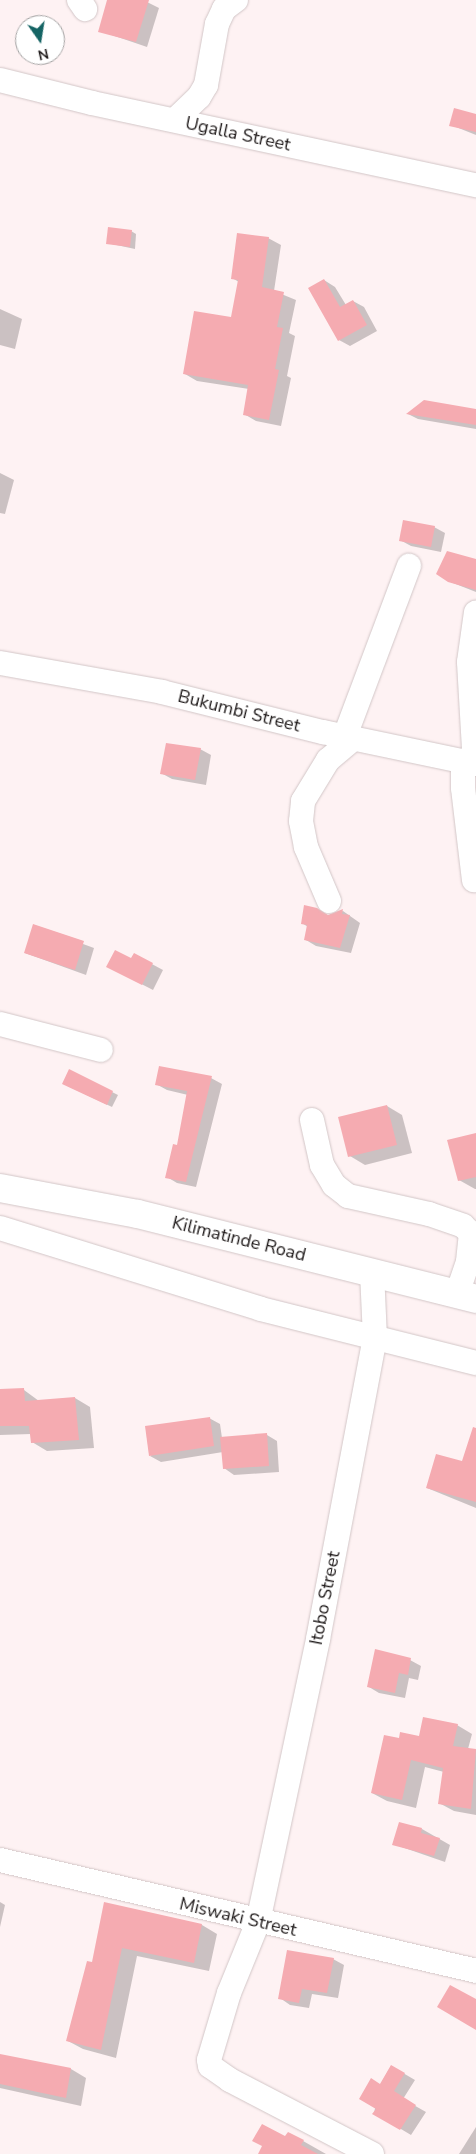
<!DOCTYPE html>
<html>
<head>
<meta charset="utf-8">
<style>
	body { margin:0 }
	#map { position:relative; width:476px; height:2154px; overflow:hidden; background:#fef2f3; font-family:"Nunito Sans",sans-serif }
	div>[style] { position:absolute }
	.shadow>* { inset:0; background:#0003 }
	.building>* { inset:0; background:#f5abb1 }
	.roads { filter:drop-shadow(0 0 1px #d2c6c7) drop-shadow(0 0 1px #d2c6c7) }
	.street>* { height:24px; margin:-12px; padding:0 12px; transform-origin:12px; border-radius:12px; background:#fff }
	.secondary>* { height:28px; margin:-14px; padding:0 14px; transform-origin:14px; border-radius:14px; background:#fff }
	span { translate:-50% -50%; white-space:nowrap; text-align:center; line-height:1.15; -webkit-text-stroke:5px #fff; paint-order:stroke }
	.street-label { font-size:18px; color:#1f1a1a }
	.north { position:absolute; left:15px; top:15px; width:50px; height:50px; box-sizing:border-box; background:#fff; border:1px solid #a5a3a3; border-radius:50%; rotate:167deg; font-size:14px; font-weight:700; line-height:20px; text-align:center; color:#1f1a1a }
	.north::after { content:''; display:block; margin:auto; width:18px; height:22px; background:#156464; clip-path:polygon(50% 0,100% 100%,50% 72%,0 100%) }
</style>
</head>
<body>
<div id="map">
	<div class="shadow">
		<i style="clip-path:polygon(108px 0,143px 0,159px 8px,147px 47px,100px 31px)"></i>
		<i style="clip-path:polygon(476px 115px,476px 135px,451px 125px)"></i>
		<i style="clip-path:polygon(131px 231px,136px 234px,135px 249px,107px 243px)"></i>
		<i style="clip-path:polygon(268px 238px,281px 245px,274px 291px,296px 300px,289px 333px,295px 336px,287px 376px,291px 378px,281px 426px,256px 421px,244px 414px,249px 389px,197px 381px,185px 374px,232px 318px,239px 282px,232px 278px)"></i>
		<i style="clip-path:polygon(324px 280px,335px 287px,346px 305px,353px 301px,364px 307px,377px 331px,350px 346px,339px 340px)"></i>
		<i style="clip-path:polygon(0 309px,22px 319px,15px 349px,0 345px)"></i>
		<i style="clip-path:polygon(476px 410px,476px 429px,418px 419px,408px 414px)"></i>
		<i style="clip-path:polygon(0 473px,14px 480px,5px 514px,0 513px)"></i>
		<i style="clip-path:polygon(434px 527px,445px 533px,441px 552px,411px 546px,400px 540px)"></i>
		<i style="clip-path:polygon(476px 560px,476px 592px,448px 581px)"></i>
		<i style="clip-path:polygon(200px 749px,211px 755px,206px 785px,172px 779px,161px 773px)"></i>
		<i style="clip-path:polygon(343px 911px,360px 923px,351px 953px,316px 946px,306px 940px,308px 927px,302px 923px)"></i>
		<i style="clip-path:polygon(34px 926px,94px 948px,86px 975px,25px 953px)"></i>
		<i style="clip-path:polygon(135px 955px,163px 970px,153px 990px,118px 972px)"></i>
		<i style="clip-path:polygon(70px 1071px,118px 1095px,112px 1107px,68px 1086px)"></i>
		<i style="clip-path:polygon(211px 1078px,222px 1084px,196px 1187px,177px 1183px,167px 1177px,178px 1146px,188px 1095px,167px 1090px,156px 1084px)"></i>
		<i style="clip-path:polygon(387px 1106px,402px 1115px,412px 1153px,365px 1165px,350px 1156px)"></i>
		<i style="clip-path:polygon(476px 1134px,476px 1189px,475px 1189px,459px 1180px)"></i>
		<i style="clip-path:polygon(0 1390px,24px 1390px,39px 1401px,75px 1398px,90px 1407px,94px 1448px,47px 1451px,32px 1442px,31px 1434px,0 1435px)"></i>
		<i style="clip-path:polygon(209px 1418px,220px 1424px,222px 1438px,267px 1435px,277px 1441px,279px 1472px,234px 1475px,224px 1468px,223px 1452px,161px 1462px,150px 1456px)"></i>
		<i style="clip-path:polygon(476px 1458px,476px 1508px,427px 1488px,463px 1462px)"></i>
		<i style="clip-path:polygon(410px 1660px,421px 1666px,418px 1680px,409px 1678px,405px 1698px,379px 1693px,369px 1687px)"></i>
		<i style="clip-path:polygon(457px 1725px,472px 1734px,468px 1749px,476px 1750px,476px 1815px,454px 1811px,439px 1803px,444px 1772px,425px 1767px,416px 1808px,387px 1801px,372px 1793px,400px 1739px,420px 1737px)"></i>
		<i style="clip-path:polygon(422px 1829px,450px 1845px,445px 1862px,393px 1844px)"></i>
		<i style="clip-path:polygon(0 1902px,5px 1905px,0 1927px)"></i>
		<i style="clip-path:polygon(105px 1904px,202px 1925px,217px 1934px,209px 1971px,137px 1956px,116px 2058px,83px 2049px,68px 2041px,93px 1964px)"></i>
		<i style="clip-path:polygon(333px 1959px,344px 1965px,338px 1998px,312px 1994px,309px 2008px,290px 2005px,280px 1998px)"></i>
		<i style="clip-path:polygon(0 2055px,71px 2069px,86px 2078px,81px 2106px,0 2088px)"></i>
		<i style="clip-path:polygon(391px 2066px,415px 2080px,403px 2099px,426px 2112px,411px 2135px,374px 2113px,380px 2085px)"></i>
		<i style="clip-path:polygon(476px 2127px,476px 2154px,459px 2154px)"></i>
		<i style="clip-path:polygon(289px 2133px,326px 2154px,262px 2154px,264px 2146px,286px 2138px)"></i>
	</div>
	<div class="building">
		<i style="clip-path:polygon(107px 0,149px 0,136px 42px,98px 32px)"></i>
		<i style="clip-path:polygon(454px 108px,476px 114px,476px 132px,449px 126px)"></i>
		<i style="clip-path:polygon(108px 227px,132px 230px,130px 247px,106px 244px)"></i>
		<i style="clip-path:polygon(237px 233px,269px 237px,262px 287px,284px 292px,277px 327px,283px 328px,275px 369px,279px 370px,269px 420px,243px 415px,248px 385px,183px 374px,194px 311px,231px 317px,238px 280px,231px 279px)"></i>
		<i style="clip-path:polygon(324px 279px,340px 307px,353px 300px,367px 325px,338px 341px,308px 288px)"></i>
		<i style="clip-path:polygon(424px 400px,476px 409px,476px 425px,406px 414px)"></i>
		<i style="clip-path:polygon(403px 520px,435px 526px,431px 547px,399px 541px)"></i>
		<i style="clip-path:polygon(447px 551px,476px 559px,476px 590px,448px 582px,436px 574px)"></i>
		<i style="clip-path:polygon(166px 743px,201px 748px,195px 780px,160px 774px)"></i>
		<i style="clip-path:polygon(304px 905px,317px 908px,328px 915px,343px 909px,342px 914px,350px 915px,340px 948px,304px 940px,307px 925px,301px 924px)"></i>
		<i style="clip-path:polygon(33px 924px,84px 941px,75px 970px,24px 953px)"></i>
		<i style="clip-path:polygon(115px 950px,131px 958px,134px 953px,153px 963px,142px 985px,106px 967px)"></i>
		<i style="clip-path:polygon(159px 1066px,212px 1076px,186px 1182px,165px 1178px,173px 1144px,177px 1145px,187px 1091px,155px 1085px)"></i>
		<i style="clip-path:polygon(69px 1069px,113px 1091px,107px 1105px,62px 1084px)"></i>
		<i style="clip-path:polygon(387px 1105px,397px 1145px,348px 1157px,338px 1117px)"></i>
		<i style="clip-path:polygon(476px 1133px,476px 1177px,458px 1181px,447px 1140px)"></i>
		<i style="clip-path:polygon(24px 1388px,25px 1401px,75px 1397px,79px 1440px,31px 1443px,29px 1426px,0 1426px,0 1389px)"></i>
		<i style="clip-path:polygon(210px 1417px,214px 1446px,149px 1456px,145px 1426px)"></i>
		<i style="clip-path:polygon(473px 1427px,476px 1428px,476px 1502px,426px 1488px,436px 1454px,462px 1461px)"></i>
		<i style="clip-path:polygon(267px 1433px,269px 1466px,223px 1469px,220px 1437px)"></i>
		<i style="clip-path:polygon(375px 1649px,411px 1658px,408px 1675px,399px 1673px,395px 1693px,367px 1687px)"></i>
		<i style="clip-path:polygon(423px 1717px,458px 1724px,453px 1746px,476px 1749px,471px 1809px,438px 1804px,443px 1768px,411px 1760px,402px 1800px,371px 1793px,384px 1735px,399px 1738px,400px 1732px,419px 1736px)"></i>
		<i style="clip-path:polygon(399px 1822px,422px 1828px,421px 1833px,440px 1838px,434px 1856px,392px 1845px)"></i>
		<i style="clip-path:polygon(104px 1902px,202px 1924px,194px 1963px,122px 1948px,101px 2050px,66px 2041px,87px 1961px,92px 1962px)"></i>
		<i style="clip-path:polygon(287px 1950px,334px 1958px,327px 1993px,302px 1989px,299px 2003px,278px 1999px)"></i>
		<i style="clip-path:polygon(450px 1985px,476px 1999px,476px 2030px,437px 2007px)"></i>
		<i style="clip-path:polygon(0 2054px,71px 2068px,66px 2098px,0 2084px)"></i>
		<i style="clip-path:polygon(391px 2065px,405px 2073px,394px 2091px,416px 2105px,400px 2130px,372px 2114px,376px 2109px,359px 2099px,371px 2078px,380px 2084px)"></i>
		<i style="clip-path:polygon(262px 2124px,285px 2136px,288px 2132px,304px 2140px,301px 2145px,318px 2154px,258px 2154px,262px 2146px,252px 2141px)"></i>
	</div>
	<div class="roads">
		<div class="street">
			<i style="left:79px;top:0;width:11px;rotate:56deg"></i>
			<i style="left:0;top:80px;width:95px;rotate:14deg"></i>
			<i style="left:92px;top:103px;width:393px;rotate:12.1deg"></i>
			<i style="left:175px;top:120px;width:33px;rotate:-44deg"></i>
			<i style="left:199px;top:97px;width:14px;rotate:-60deg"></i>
			<i style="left:206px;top:85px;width:62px;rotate:-79.8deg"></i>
			<i style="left:217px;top:24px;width:17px;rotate:-65deg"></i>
			<i style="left:224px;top:9px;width:15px;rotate:-37deg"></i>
			<i style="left:0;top:663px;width:165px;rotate:10.1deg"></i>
			<i style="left:162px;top:692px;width:166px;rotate:14deg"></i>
			<i style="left:323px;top:732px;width:156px;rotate:11.8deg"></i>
			<i style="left:345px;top:736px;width:182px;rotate:-69.4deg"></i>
			<i style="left:463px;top:761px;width:27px;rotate:90deg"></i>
			<i style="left:463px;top:788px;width:93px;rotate:83.2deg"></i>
			<i style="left:471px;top:763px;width:14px;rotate:-78deg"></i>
			<i style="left:474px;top:749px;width:87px;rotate:-93.3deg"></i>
			<i style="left:469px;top:662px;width:50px;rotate:-82deg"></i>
			<i style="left:329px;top:901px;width:59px;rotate:-113.1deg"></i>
			<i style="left:306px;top:847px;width:26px;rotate:-101deg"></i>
			<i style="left:301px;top:821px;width:20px;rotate:-84deg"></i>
			<i style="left:303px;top:801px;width:48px;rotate:-58.6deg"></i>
			<i style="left:328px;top:760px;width:34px;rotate:-40deg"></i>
			<i style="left:0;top:1024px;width:104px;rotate:14.4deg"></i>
			<i style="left:312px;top:1120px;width:46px;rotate:77.5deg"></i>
			<i style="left:322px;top:1165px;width:23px;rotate:59deg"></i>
			<i style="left:334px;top:1185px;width:18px;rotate:38deg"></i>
			<i style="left:348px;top:1196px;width:83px;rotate:12.5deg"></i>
			<i style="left:429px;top:1214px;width:36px;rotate:19deg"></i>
			<i style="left:463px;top:1226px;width:11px;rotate:41deg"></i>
			<i style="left:471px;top:1233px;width:29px;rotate:96deg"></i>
			<i style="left:468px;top:1262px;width:34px;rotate:109deg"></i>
			<i style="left:0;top:1228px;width:273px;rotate:17.2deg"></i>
			<i style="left:261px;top:1309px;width:222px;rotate:14.1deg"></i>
			<i style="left:0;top:1860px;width:489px;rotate:13.1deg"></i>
			<i style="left:372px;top:2154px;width:160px;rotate:-152.5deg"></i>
			<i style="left:230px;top:2080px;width:24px;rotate:-145deg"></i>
			<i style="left:210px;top:2066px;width:6px;rotate:-99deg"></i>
			<i style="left:209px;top:2060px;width:70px;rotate:-73.4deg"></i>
			<i style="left:229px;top:1993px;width:77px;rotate:-67.8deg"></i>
			<i style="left:258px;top:1922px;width:289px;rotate:-78deg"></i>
			<i style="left:318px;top:1639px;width:306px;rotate:-79.3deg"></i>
			<i style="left:375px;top:1338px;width:66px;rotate:-92.6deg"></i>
		</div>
		<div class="secondary">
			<i style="left:0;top:1188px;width:140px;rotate:10.7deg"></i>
			<i style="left:138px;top:1214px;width:349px;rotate:14.1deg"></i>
		</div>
	</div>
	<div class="street-label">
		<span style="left:238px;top:134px;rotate:12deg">Ugalla Street</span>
		<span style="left:239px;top:711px;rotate:14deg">Bukumbi Street</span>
		<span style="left:239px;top:1239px;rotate:14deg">Kilimatinde Road</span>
		<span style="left:325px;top:1598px;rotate:-79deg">Itobo Street</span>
		<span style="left:238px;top:1917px;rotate:13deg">Miswaki Street</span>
	</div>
	<div class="north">N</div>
</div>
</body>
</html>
